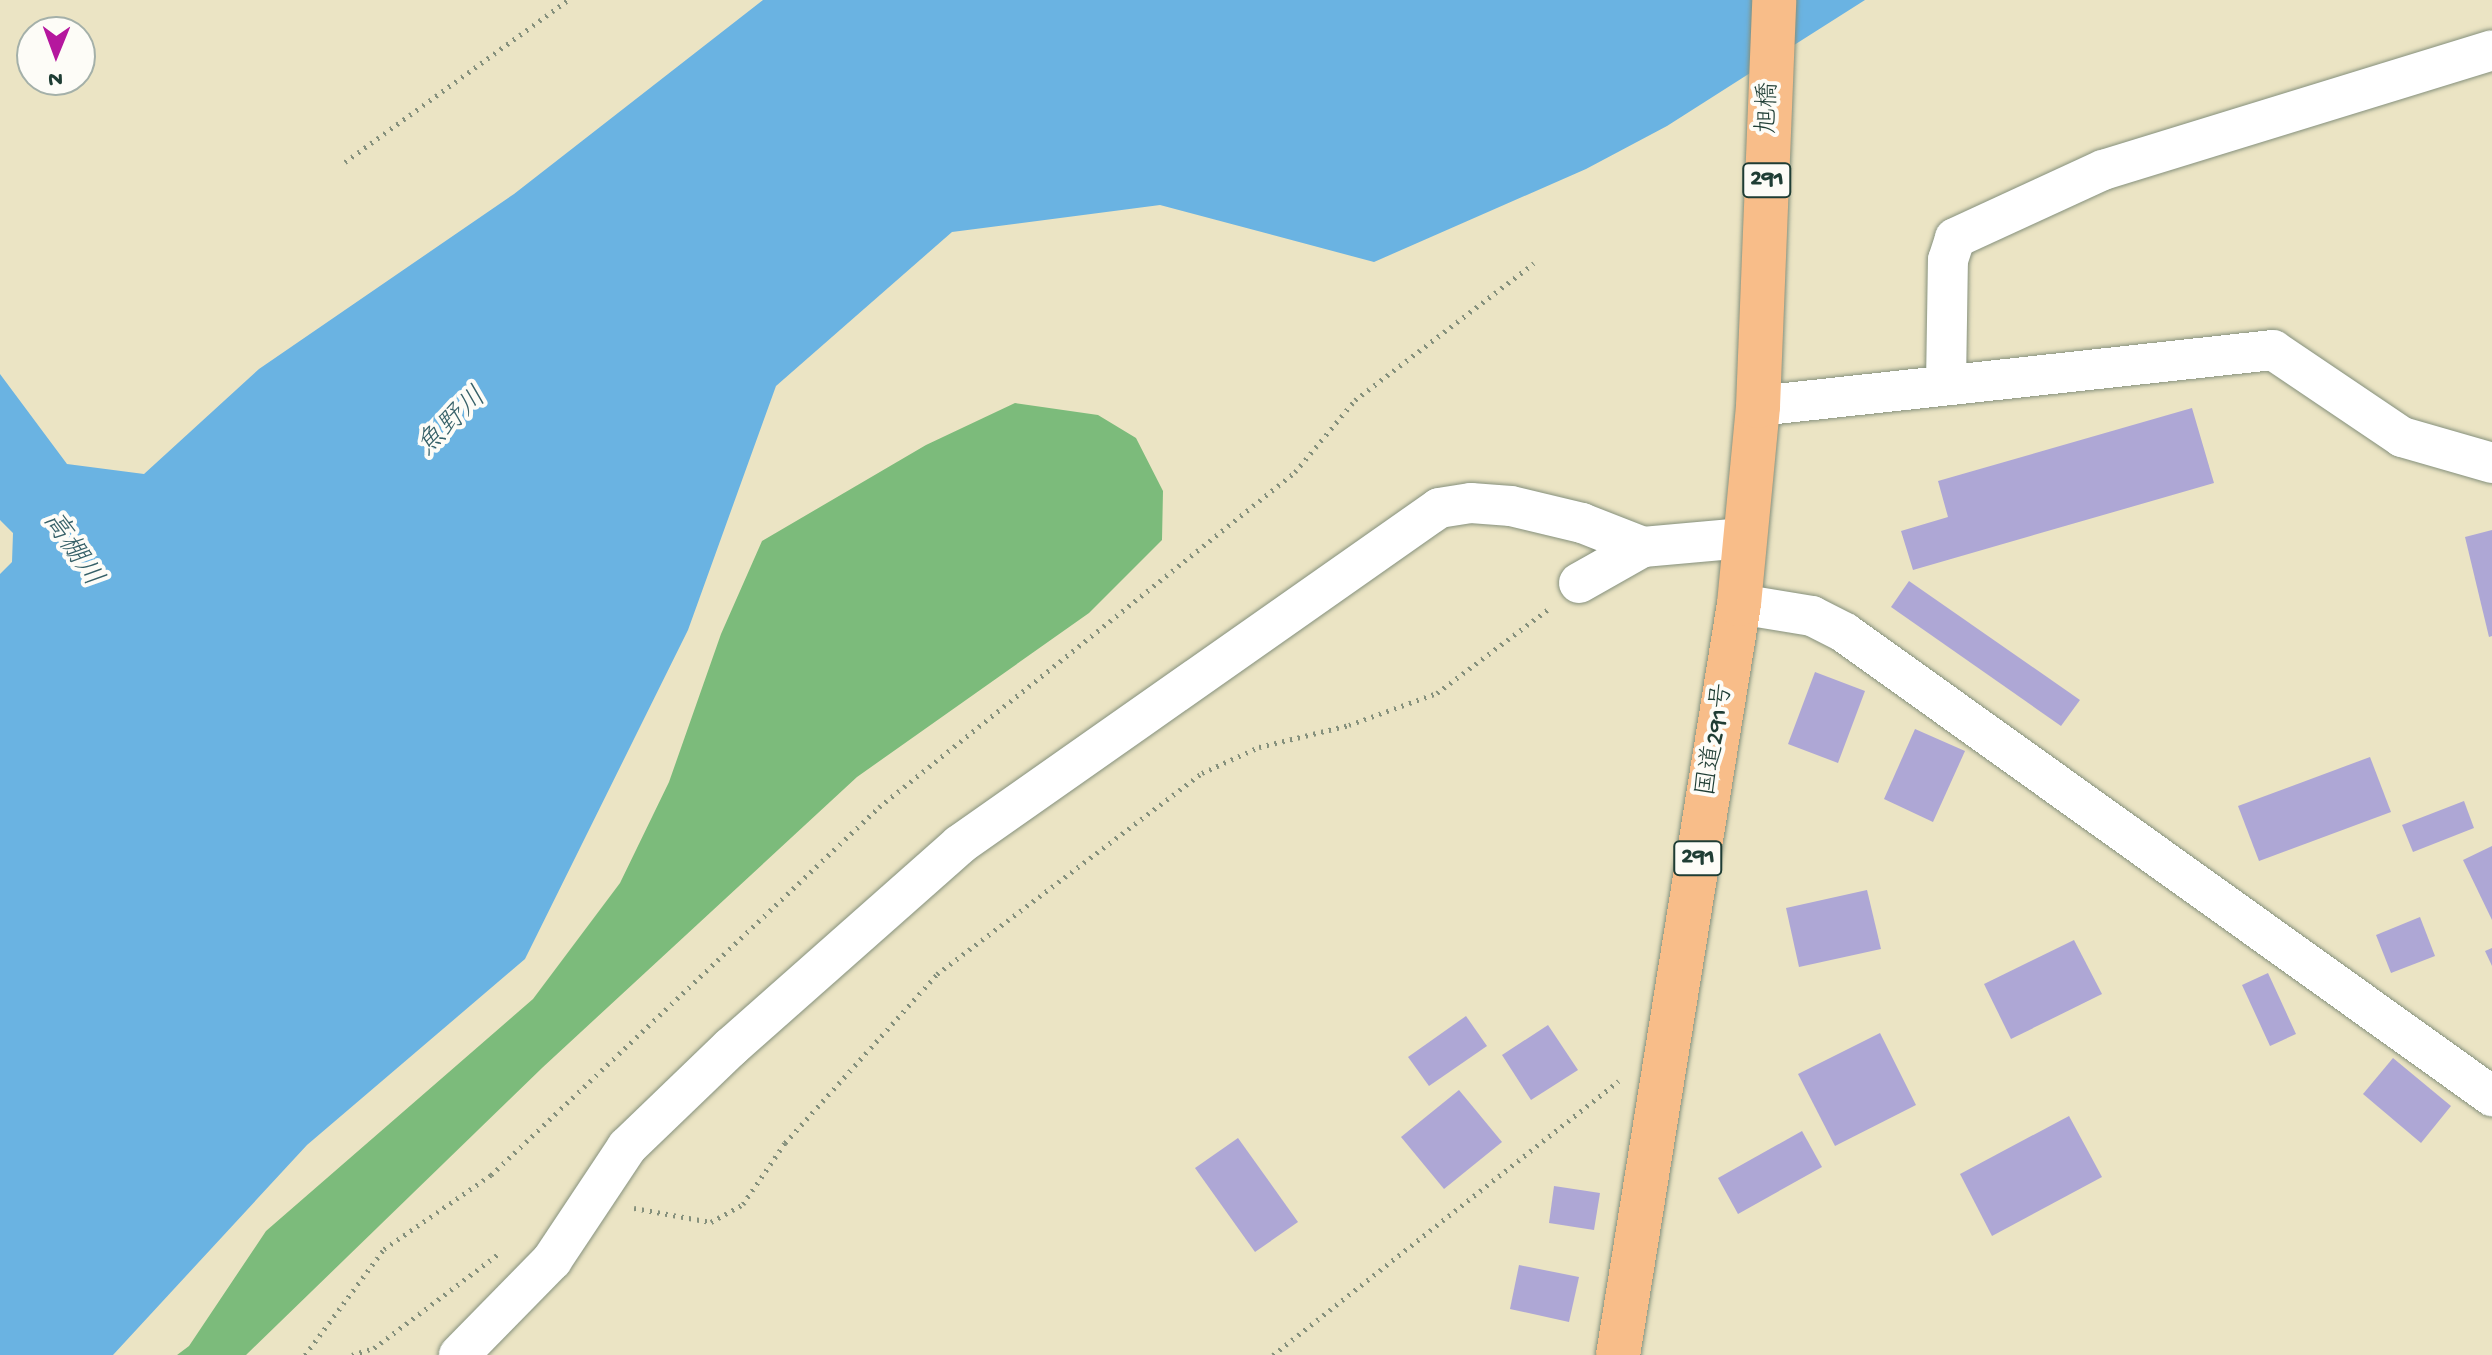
<!DOCTYPE html>
<html>
<head>
<meta charset="utf-8">
<style>
	body { margin:0 }
	#map { position:relative; width:2492px; height:1355px; overflow:hidden; background:#ebe4c4; font-family:"Gochi Hand","Klee One",sans-serif }
	div>[style] { position:absolute }
	.forest>* { inset:0; background:#7cbb7b }
	.water>* { inset:0; background:#6ab3e2 }
	.building>* { inset:0; background:#aea7d5 }
	.path>* { height:5px; margin-top:-2.5px; transform-origin:0; background:repeating-linear-gradient(90deg,#85907c 0 2px,transparent 0 8px) }
	.roads { filter:drop-shadow(0 0 2px #85907c) drop-shadow(0 0 2px #85907c) }
	.minor>* { height:40px; margin:-20px; padding:0 20px; transform-origin:20px; border-radius:20px; background:#fff }
	.highway>* { height:44px; margin:-22px; padding:0 22px; transform-origin:22px; border-radius:22px; background:#f8bd89 }
	span { translate:-50% -50%; white-space:nowrap; text-align:center; line-height:1.15; -webkit-text-stroke:8px #fdfcf7; paint-order:stroke }
	.shield-label span { padding:2px 6px; background:#fdfcf7; border:2px solid; border-radius:6px; -webkit-text-stroke-width:0 }
	.shield-label { font-size:24px; color:#1f3d34; font-weight:700 }
	.street-label { font-size:26px; color:#1f3d34 }
	.water-label { font-size:28px; color:#366068; font-style:italic }
	.north { position:absolute; left:16px; top:16px; width:80px; height:80px; box-sizing:border-box; background:#fdfcf7; border:2px solid #a4b0a9; border-radius:50%; rotate:181deg; font-size:22px; font-weight:700; line-height:32px; text-align:center; color:#1f3d34 }
	.north::after { content:''; display:block; margin:auto; width:28px; height:36px; background:#b5179e; clip-path:polygon(50% 0,100% 100%,50% 72%,0 100%) }
</style>
</head>
<body>
<div id="map">
	<div class="forest">
		<i style="clip-path:polygon(1015px 403px,1098px 415px,1136px 438px,1163px 491px,1162px 540px,1089px 613px,857px 777px,542px 1068px,246px 1355px,177px 1355px,189px 1346px,266px 1231px,533px 999px,620px 883px,669px 782px,721px 634px,762px 541px,926px 445px)"></i>
	</div>
	<div class="water">
		<i style="clip-path:polygon(763px 0,1865px 0,1667px 126px,1586px 169px,1374px 262px,1160px 205px,952px 232px,776px 386px,688px 630px,525px 959px,307px 1145px,113px 1355px,0 1355px,0 574px,12px 562px,13px 533px,0 520px,0 374px,67px 464px,144px 474px,259px 369px,514px 194px)"></i>
	</div>
	<div class="building">
		<i style="clip-path:polygon(2192px 408px,2214px 483px,1913px 570px,1901px 531px,1948px 517px,1938px 481px)"></i>
		<i style="clip-path:polygon(2492px 530px,2492px 636px,2489px 637px,2465px 537px)"></i>
		<i style="clip-path:polygon(1909px 581px,2080px 700px,2061px 726px,1891px 607px)"></i>
		<i style="clip-path:polygon(1815px 672px,1865px 691px,1838px 763px,1788px 744px)"></i>
		<i style="clip-path:polygon(1915px 729px,1965px 751px,1933px 822px,1884px 799px)"></i>
		<i style="clip-path:polygon(2370px 757px,2391px 812px,2259px 861px,2238px 806px)"></i>
		<i style="clip-path:polygon(2464px 801px,2474px 828px,2413px 852px,2402px 825px)"></i>
		<i style="clip-path:polygon(2492px 846px,2492px 920px,2463px 860px)"></i>
		<i style="clip-path:polygon(1867px 890px,1881px 949px,1799px 967px,1786px 908px)"></i>
		<i style="clip-path:polygon(2420px 917px,2435px 956px,2391px 973px,2376px 935px)"></i>
		<i style="clip-path:polygon(2074px 940px,2102px 994px,2011px 1039px,1984px 984px)"></i>
		<i style="clip-path:polygon(2492px 948px,2492px 966px,2485px 951px)"></i>
		<i style="clip-path:polygon(2268px 973px,2296px 1034px,2270px 1046px,2242px 985px)"></i>
		<i style="clip-path:polygon(1466px 1016px,1487px 1046px,1429px 1086px,1408px 1057px)"></i>
		<i style="clip-path:polygon(1548px 1025px,1578px 1070px,1531px 1100px,1502px 1055px)"></i>
		<i style="clip-path:polygon(1880px 1033px,1916px 1105px,1835px 1146px,1798px 1074px)"></i>
		<i style="clip-path:polygon(2393px 1058px,2451px 1106px,2421px 1143px,2363px 1094px)"></i>
		<i style="clip-path:polygon(1459px 1090px,1502px 1142px,1444px 1189px,1401px 1137px)"></i>
		<i style="clip-path:polygon(2069px 1116px,2102px 1177px,1992px 1236px,1960px 1174px)"></i>
		<i style="clip-path:polygon(1802px 1131px,1822px 1167px,1738px 1214px,1718px 1178px)"></i>
		<i style="clip-path:polygon(1238px 1138px,1298px 1222px,1255px 1252px,1195px 1168px)"></i>
		<i style="clip-path:polygon(1554px 1186px,1600px 1193px,1594px 1230px,1549px 1223px)"></i>
		<i style="clip-path:polygon(1519px 1265px,1579px 1277px,1569px 1322px,1510px 1309px)"></i>
	</div>
	<div class="path">
		<i style="left:345px;top:162px;width:276px;rotate:-36deg"></i>
		<i style="left:634px;top:1208px;width:78px;rotate:10.3deg"></i>
		<i style="left:711px;top:1222px;width:37px;rotate:-29deg"></i>
		<i style="left:743px;top:1204px;width:74px;rotate:-55.5deg"></i>
		<i style="left:785px;top:1143px;width:227px;rotate:-48deg"></i>
		<i style="left:937px;top:974px;width:333px;rotate:-37.2deg"></i>
		<i style="left:1202px;top:773px;width:63px;rotate:-24.5deg"></i>
		<i style="left:1259px;top:747px;width:93px;rotate:-13.7deg"></i>
		<i style="left:1349px;top:725px;width:94px;rotate:-20deg"></i>
		<i style="left:1437px;top:693px;width:143px;rotate:-37deg"></i>
		<i style="left:305px;top:1355px;width:132px;rotate:-53.3deg"></i>
		<i style="left:384px;top:1249px;width:130px;rotate:-34.7deg"></i>
		<i style="left:491px;top:1175px;width:535px;rotate:-43.48deg"></i>
		<i style="left:879px;top:807px;width:534px;rotate:-38.84deg"></i>
		<i style="left:1295px;top:472px;width:94px;rotate:-50.2deg"></i>
		<i style="left:1355px;top:400px;width:225px;rotate:-37.4deg"></i>
		<i style="left:352px;top:1355px;width:23px;rotate:-18deg"></i>
		<i style="left:374px;top:1348px;width:159px;rotate:-37.1deg"></i>
		<i style="left:1273px;top:1355px;width:441px;rotate:-38.4deg"></i>
	</div>
	<div class="roads">
		<div class="minor">
			<i style="left:1946px;top:384px;width:124px;rotate:-89.1deg"></i>
			<i style="left:1948px;top:260px;width:23px;rotate:-72deg"></i>
			<i style="left:1955px;top:238px;width:163px;rotate:-24.7deg"></i>
			<i style="left:2103px;top:170px;width:407px;rotate:-17.1deg"></i>
			<i style="left:1758px;top:406px;width:518px;rotate:-6.21deg"></i>
			<i style="left:2273px;top:350px;width:156px;rotate:34deg"></i>
			<i style="left:2402px;top:437px;width:94px;rotate:16.1deg"></i>
			<i style="left:1579px;top:583px;width:73px;rotate:-29.4deg"></i>
			<i style="left:1643px;top:547px;width:101px;rotate:-5.1deg"></i>
			<i style="left:1739px;top:604px;width:74px;rotate:9.3deg"></i>
			<i style="left:1812px;top:616px;width:37px;rotate:27deg"></i>
			<i style="left:1845px;top:633px;width:796px;rotate:35.59deg"></i>
			<i style="left:459px;top:1355px;width:133px;rotate:-45.6deg"></i>
			<i style="left:552px;top:1260px;width:136px;rotate:-56.4deg"></i>
			<i style="left:627px;top:1147px;width:144px;rotate:-43.9deg"></i>
			<i style="left:731px;top:1047px;width:305px;rotate:-41.5deg"></i>
			<i style="left:959px;top:845px;width:586px;rotate:-35.07deg"></i>
			<i style="left:1439px;top:508px;width:32px;rotate:-9deg"></i>
			<i style="left:1471px;top:503px;width:40px;rotate:4.3deg"></i>
			<i style="left:1511px;top:506px;width:73px;rotate:13.5deg"></i>
			<i style="left:1582px;top:523px;width:66px;rotate:21.5deg"></i>
		</div>
		<div class="highway">
			<i style="left:1618px;top:1355px;width:761px;rotate:-80.85deg"></i>
			<i style="left:1739px;top:604px;width:199px;rotate:-84.5deg"></i>
			<i style="left:1758px;top:406px;width:406px;rotate:-87.7deg"></i>
		</div>
	</div>
	<div class="shield-label">
		<span style="left:1767px;top:180px">291</span>
		<span style="left:1698px;top:858px">291</span>
	</div>
	<div class="street-label">
		<span style="left:1770px;top:108px;rotate:-88deg">旭橋</span>
		<span style="left:1717px;top:740px;rotate:-81deg">国道291号</span>
	</div>
	<div class="water-label">
		<span style="left:453px;top:423px;rotate:-44deg">魚野川</span>
		<span style="left:71px;top:550px;rotate:56deg">高棚川</span>
	</div>
	<div class="north">N</div>
</div>
</body>
</html>
